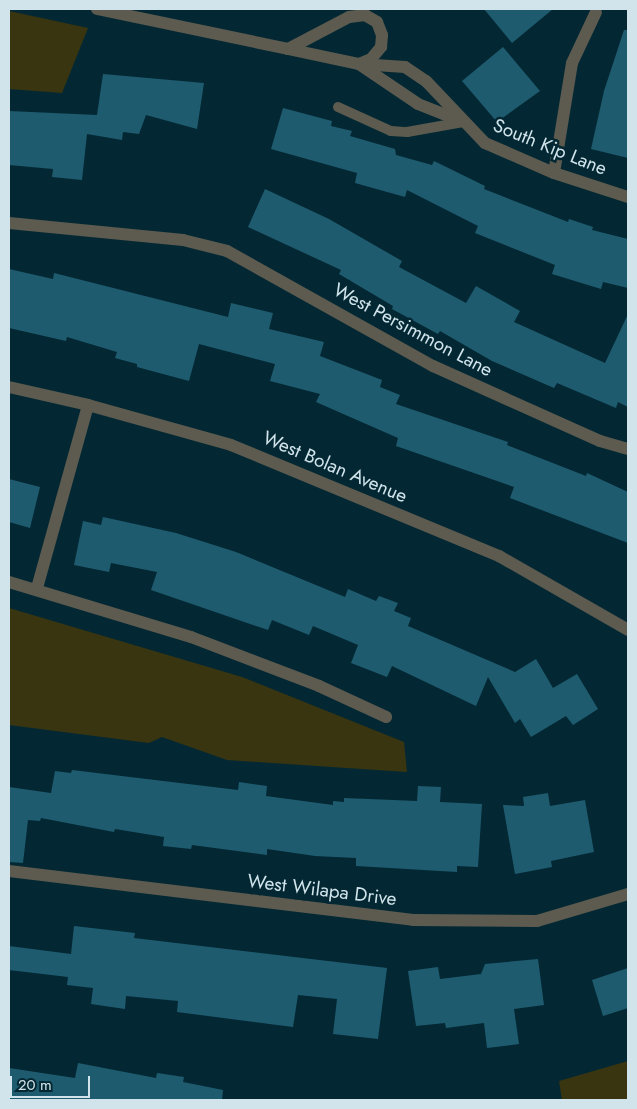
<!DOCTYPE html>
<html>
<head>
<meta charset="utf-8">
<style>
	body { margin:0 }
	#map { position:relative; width:637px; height:1109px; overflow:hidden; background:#042833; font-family:Jost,sans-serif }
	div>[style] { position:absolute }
	.green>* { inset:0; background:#393510 }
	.building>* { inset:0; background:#1e5b6f }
	.lane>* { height:10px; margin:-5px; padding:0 5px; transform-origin:5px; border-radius:5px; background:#5d5b4f }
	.street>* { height:12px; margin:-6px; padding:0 6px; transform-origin:6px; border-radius:6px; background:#5d5b4f }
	span { translate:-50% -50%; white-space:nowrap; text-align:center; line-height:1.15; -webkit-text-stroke:5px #042833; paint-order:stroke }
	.street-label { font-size:19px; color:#d1e4eb }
	.frame { position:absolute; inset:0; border:10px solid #d1e4eb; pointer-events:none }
	.scale { position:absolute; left:10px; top:1076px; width:80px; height:22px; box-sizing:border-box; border:2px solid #d1e4eb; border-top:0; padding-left:6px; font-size:15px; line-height:18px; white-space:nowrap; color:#d1e4eb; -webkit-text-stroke:4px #042833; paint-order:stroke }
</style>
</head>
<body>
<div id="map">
	<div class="green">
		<i style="clip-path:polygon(9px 11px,88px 28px,62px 93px,9px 89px)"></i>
		<i style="clip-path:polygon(9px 608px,242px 677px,404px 742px,407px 772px,227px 760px,162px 737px,149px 743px,9px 725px)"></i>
		<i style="clip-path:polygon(628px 1061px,628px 1100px,562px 1100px,559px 1081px)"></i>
	</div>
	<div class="building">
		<i style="clip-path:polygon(484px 9px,553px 9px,512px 43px)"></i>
		<i style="clip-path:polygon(624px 30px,628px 30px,628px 158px,591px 149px,604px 91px)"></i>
		<i style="clip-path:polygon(503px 47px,540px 91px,497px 122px,462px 81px)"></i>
		<i style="clip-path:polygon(103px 74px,204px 83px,197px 129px,146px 115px,139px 134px,123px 132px,122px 140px,87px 134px,82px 180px,52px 177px,53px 169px,9px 165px,9px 111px,97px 115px)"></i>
		<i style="clip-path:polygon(283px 108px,332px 121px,331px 126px,352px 131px,350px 136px,395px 149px,396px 155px,432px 165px,434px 161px,485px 186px,484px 189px,568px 222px,569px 219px,593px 227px,592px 230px,628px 239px,628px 288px,603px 282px,601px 289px,552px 274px,555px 265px,475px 233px,478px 226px,407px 190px,405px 197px,355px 183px,357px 173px,271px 149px)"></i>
		<i style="clip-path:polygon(265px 189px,329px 219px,402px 261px,399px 267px,466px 303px,476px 286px,520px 311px,514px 322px,605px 363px,628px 314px,628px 407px,618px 402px,616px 408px,557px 383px,554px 388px,492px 361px,440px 331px,438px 334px,392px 309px,393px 306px,339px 274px,341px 270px,248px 227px)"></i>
		<i style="clip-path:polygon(9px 269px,53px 279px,54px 273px,228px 317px,231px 303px,273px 313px,269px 329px,324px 342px,320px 356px,382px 380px,380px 387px,400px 395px,396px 404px,508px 442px,507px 445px,586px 476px,587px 473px,628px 492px,628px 543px,510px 498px,514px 487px,396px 446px,398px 438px,316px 402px,320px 394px,270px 381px,275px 364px,199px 344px,189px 381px,137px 367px,137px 364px,115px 358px,117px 352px,67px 337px,66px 341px,9px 328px)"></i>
		<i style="clip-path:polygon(9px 479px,40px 487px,30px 528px,9px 522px)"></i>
		<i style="clip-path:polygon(103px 517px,176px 533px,236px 552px,345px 597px,348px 589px,376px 601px,379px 596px,398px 603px,394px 611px,411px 618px,408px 626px,515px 672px,536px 659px,553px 688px,577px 674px,598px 709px,573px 725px,566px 716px,531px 737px,520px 719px,515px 723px,488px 677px,476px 706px,392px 666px,387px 677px,351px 663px,358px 645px,313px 626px,309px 635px,272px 620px,268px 630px,151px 590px,157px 572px,111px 563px,109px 572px,74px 565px,83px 521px,101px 525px)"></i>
		<i style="clip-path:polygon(72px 770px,238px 790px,239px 782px,267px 786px,266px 796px,333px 805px,333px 801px,344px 802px,344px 798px,417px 801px,418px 786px,441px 787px,440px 802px,482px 804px,478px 867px,457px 866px,457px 872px,356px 866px,356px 858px,315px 856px,267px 849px,267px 855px,192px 845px,191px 849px,163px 846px,164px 837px,115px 829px,114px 832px,41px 818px,40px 821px,28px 820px,23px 863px,9px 862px,9px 787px,51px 793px,55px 771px,71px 773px)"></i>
		<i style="clip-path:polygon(548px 793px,550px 806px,585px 800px,594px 852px,551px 861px,552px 867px,515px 874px,503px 805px,524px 806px,523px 797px)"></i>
		<i style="clip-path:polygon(74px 926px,135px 933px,134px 938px,387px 968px,378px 1039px,333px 1034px,337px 999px,298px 995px,293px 1027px,177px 1012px,178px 1001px,126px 996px,125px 1009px,91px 1004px,93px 988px,67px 985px,68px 977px,9px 970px,9px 946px,71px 954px)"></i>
		<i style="clip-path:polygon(538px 959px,544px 1005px,514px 1009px,519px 1044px,487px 1048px,484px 1023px,446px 1028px,445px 1023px,416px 1026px,408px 971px,438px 967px,440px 979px,481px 974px,485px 964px)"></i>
		<i style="clip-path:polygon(628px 968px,628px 1008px,603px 1016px,592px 980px)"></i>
		<i style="clip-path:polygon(78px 1063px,156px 1078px,157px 1073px,184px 1077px,183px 1082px,223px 1090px,222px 1100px,9px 1100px,9px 1068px,75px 1078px)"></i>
	</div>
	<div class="lane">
		<i style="left:338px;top:107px;width:58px;rotate:24.4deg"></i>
		<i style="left:391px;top:131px;width:16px;rotate:4deg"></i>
		<i style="left:407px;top:132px;width:57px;rotate:-10.1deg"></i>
	</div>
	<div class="street">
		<i style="left:97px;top:9px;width:195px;rotate:11.8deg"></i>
		<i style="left:288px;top:49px;width:73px;rotate:11.9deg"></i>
		<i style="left:359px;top:64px;width:13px;rotate:-23deg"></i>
		<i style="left:371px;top:59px;width:16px;rotate:-50deg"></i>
		<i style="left:381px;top:47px;width:12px;rotate:-85deg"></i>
		<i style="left:382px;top:35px;width:14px;rotate:-111deg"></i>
		<i style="left:377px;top:22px;width:14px;rotate:-150deg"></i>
		<i style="left:365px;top:15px;width:16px;rotate:173deg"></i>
		<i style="left:349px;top:17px;width:69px;rotate:152.3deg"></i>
		<i style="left:359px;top:64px;width:71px;rotate:34.1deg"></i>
		<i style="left:418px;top:104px;width:46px;rotate:21.6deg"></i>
		<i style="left:360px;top:64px;width:45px;rotate:3.8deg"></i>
		<i style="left:405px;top:67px;width:25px;rotate:34deg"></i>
		<i style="left:426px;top:81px;width:86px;rotate:46.4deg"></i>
		<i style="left:485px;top:143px;width:75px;rotate:23.5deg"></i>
		<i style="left:554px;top:173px;width:78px;rotate:18deg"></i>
		<i style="left:554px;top:173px;width:111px;rotate:-80.7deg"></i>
		<i style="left:572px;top:63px;width:56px;rotate:-64.8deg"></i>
		<i style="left:9px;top:223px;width:175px;rotate:5.6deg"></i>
		<i style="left:183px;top:240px;width:45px;rotate:14deg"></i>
		<i style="left:227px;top:251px;width:236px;rotate:29.2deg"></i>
		<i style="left:433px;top:366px;width:183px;rotate:24.2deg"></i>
		<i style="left:600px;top:441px;width:29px;rotate:16deg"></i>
		<i style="left:9px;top:387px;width:81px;rotate:12.8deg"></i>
		<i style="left:88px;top:405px;width:148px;rotate:15.6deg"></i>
		<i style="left:231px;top:445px;width:290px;rotate:22.5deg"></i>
		<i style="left:499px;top:556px;width:149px;rotate:29.8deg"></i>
		<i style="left:9px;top:582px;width:190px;rotate:16.8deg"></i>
		<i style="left:191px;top:637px;width:137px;rotate:20.9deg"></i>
		<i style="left:319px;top:686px;width:74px;rotate:24.8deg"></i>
		<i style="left:37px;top:588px;width:190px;rotate:-74.4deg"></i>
		<i style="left:9px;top:871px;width:407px;rotate:6.9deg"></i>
		<i style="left:413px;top:920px;width:124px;rotate:0.5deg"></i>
		<i style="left:537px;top:921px;width:95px;rotate:-16.5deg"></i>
	</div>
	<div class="street-label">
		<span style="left:550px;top:147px;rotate:22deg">South Kip Lane</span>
		<span style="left:413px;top:330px;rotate:28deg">West Persimmon Lane</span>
		<span style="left:335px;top:467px;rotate:23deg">West Bolan Avenue</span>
		<span style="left:322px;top:890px;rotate:7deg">West Wilapa Drive</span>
	</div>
	<div class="frame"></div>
	<div class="scale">20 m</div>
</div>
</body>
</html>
